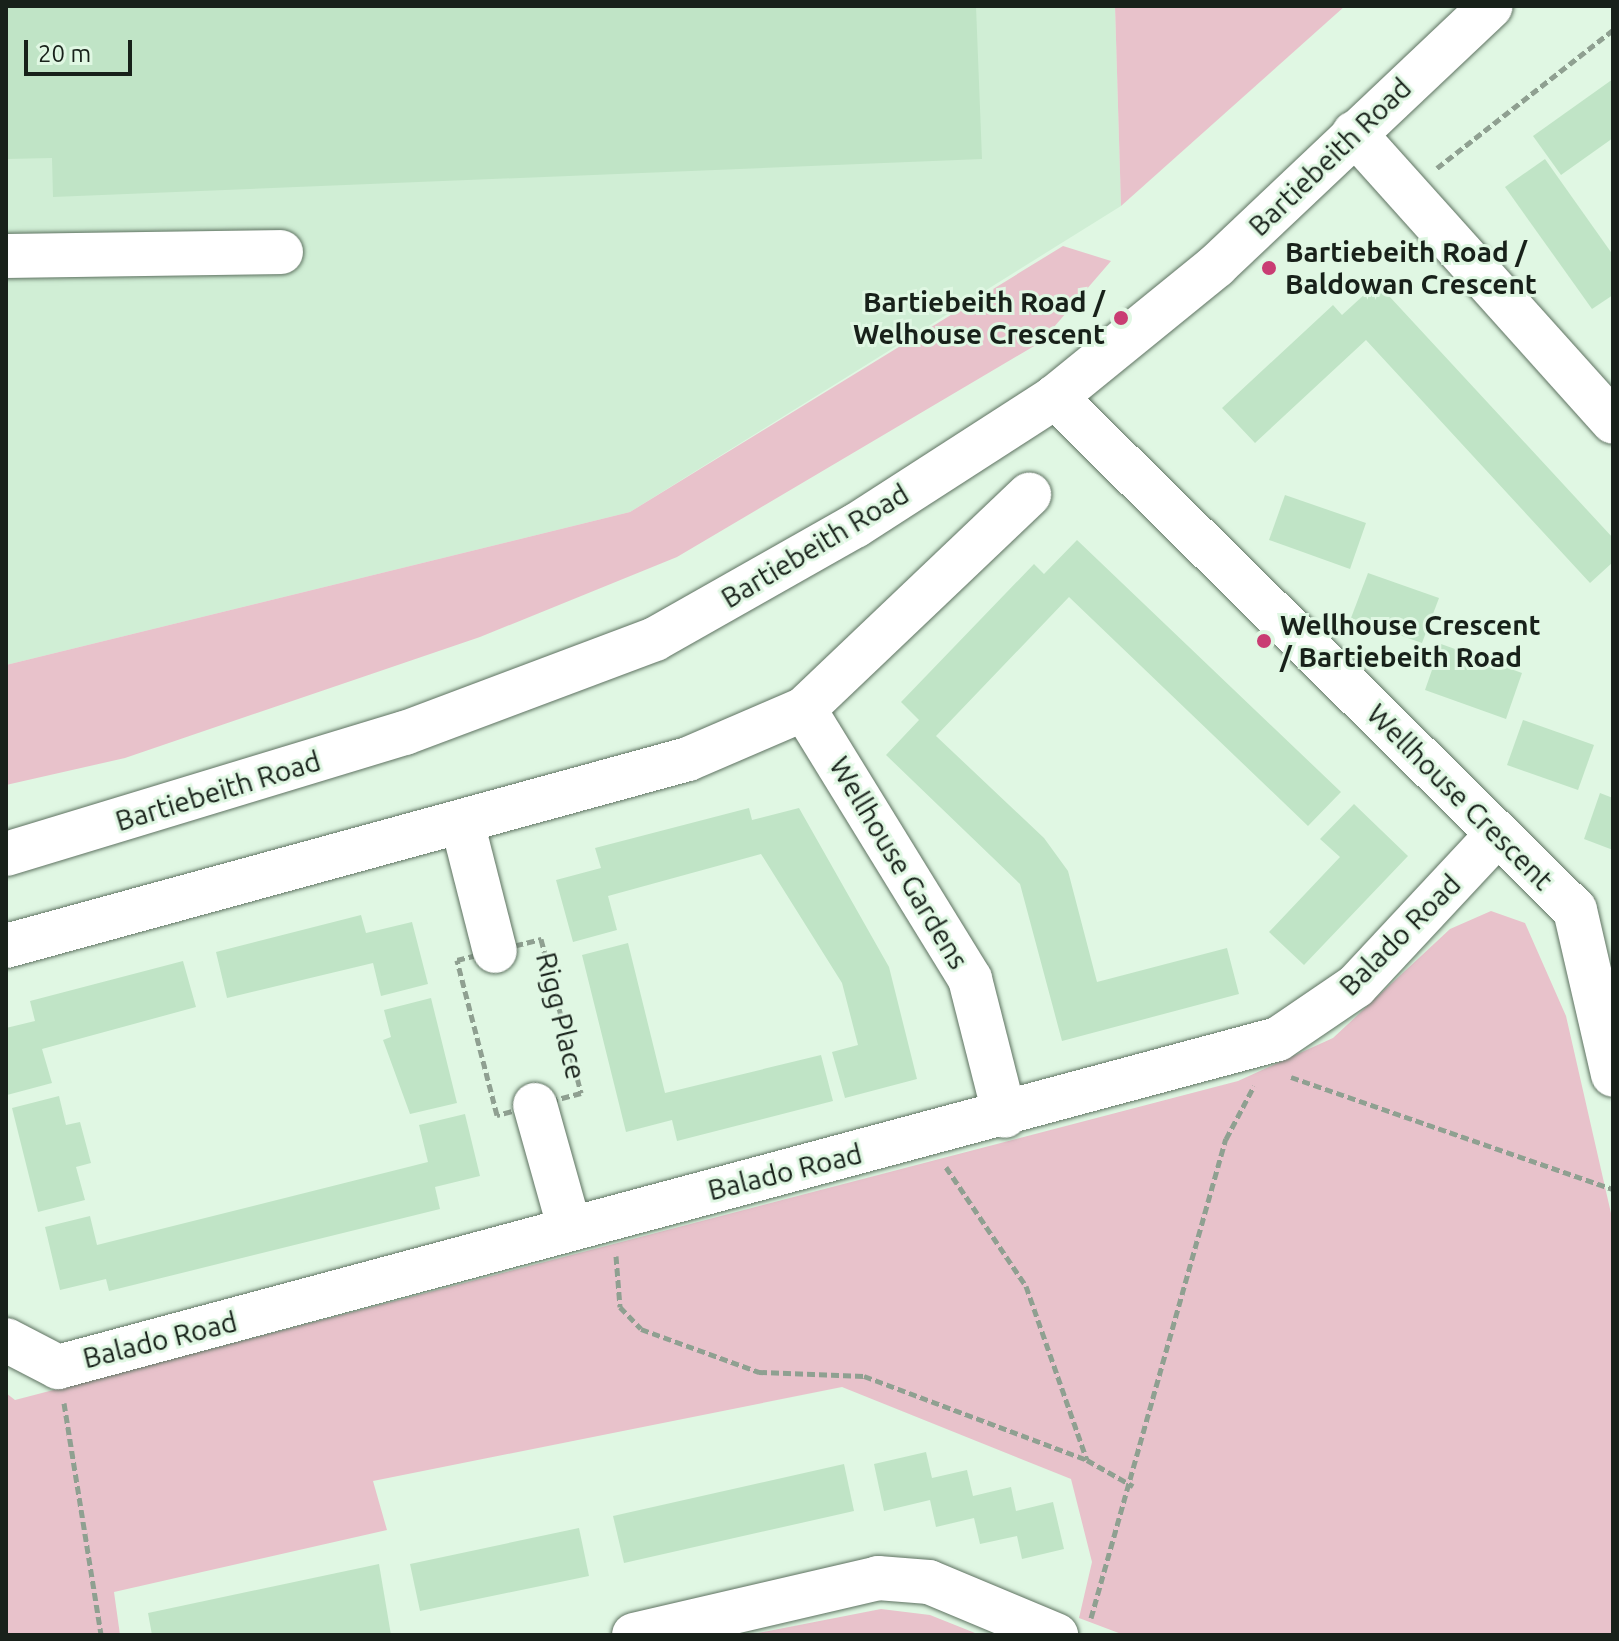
<!DOCTYPE html>
<html>
<head>
<meta charset="utf-8">
<style>
	body { margin:0 }
	#map { position:relative; width:1619px; height:1641px; overflow:hidden; background:#e0f7e3; font-family:Ubuntu,sans-serif }
	div>[style] { position:absolute }
	.built>* { inset:0; background:#d0eed5 }
	.green>* { inset:0; background:#e8c2cb }
	.building>* { inset:0; background:#c0e4c6 }
	.path>* { height:5px; margin-top:-2.5px; transform-origin:0; background:repeating-linear-gradient(90deg,#8fa091 0 8px,transparent 0 12px) }
	.roads { filter:drop-shadow(0 0 2px #5e7261) drop-shadow(0 0 2px #5e7261) }
	.minor>* { height:44px; margin:-22px; padding:0 22px; transform-origin:22px; border-radius:22px; background:#fff }
	.dots>* { width:22px; height:22px; translate:-50% -50%; box-sizing:border-box; border:4px solid #e0f7e3; border-radius:50% }
	span { translate:-50% -50%; white-space:nowrap; text-align:center; line-height:1.15; -webkit-text-stroke:6px #e0f7e3; paint-order:stroke }
	.street-label { font-size:28px; color:#18211a }
	.poi-label { font-size:28px; color:#18211a; font-weight:700 }
	.left { translate:0 -50%; text-align:left }
	.right { translate:-100% -50%; text-align:right }
	.frame { position:absolute; inset:0; border:8px solid #18211a; pointer-events:none }
	.scale { position:absolute; left:24px; top:40px; width:108px; height:36px; box-sizing:border-box; border:4px solid #18211a; border-top:0; padding-left:10px; font-size:24px; line-height:28px; white-space:nowrap; color:#18211a; -webkit-text-stroke:6px #e0f7e3; paint-order:stroke }
</style>
</head>
<body>
<div id="map">
	<div class="built">
		<i style="clip-path:polygon(6px 6px,1115px 6px,1121px 206px,630px 512px,6px 665px)"></i>
	</div>
	<div class="green">
		<i style="clip-path:polygon(1115px 6px,1345px 6px,1121px 206px)"></i>
		<i style="clip-path:polygon(1063px 246px,1111px 261px,1041px 342px,677px 557px,480px 637px,125px 758px,6px 785px,6px 665px,630px 512px)"></i>
		<i style="clip-path:polygon(1491px 911px,1525px 923px,1566px 1016px,1613px 1222px,1613px 1635px,1124px 1635px,1079px 1618px,1092px 1562px,1071px 1479px,842px 1387px,373px 1481px,387px 1530px,114px 1592px,120px 1635px,6px 1635px,6px 1393px,15px 1400px,1238px 1081px,1333px 1038px,1450px 929px)"></i>
		<i style="clip-path:polygon(881px 1609px,930px 1615px,980px 1635px,748px 1635px)"></i>
	</div>
	<div class="building">
		<i style="clip-path:polygon(6px 6px,976px 6px,982px 159px,53px 197px,52px 158px,6px 159px)"></i>
		<i style="clip-path:polygon(1613px 79px,1613px 138px,1561px 175px,1533px 136px)"></i>
		<i style="clip-path:polygon(1545px 159px,1613px 255px,1613px 295px,1592px 309px,1505px 187px)"></i>
		<i style="clip-path:polygon(1377px 283px,1613px 538px,1613px 562px,1590px 583px,1366px 340px,1255px 443px,1222px 408px,1333px 305px,1342px 315px)"></i>
		<i style="clip-path:polygon(1285px 495px,1366px 523px,1350px 569px,1269px 540px)"></i>
		<i style="clip-path:polygon(1077px 540px,1341px 792px,1308px 826px,1069px 597px,936px 736px,1044px 838px,1068px 871px,1097px 982px,1227px 948px,1239px 994px,1062px 1041px,1020px 884px,886px 755px,919px 720px,901px 702px,1034px 564px,1044px 574px)"></i>
		<i style="clip-path:polygon(1368px 573px,1439px 598px,1422px 643px,1351px 618px)"></i>
		<i style="clip-path:polygon(1441px 644px,1522px 673px,1506px 719px,1425px 690px)"></i>
		<i style="clip-path:polygon(1523px 720px,1594px 745px,1578px 790px,1507px 765px)"></i>
		<i style="clip-path:polygon(1600px 793px,1613px 798px,1613px 850px,1584px 839px)"></i>
		<i style="clip-path:polygon(1354px 804px,1408px 856px,1304px 965px,1269px 932px,1340px 857px,1320px 839px)"></i>
		<i style="clip-path:polygon(749px 808px,752px 820px,799px 808px,889px 967px,917px 1079px,845px 1098px,832px 1052px,858px 1045px,842px 983px,761px 854px,608px 896px,617px 930px,573px 942px,556px 880px,601px 868px,595px 848px)"></i>
		<i style="clip-path:polygon(361px 915px,366px 933px,412px 922px,428px 984px,381px 996px,373px 963px,227px 998px,216px 952px)"></i>
		<i style="clip-path:polygon(628px 943px,665px 1093px,821px 1055px,833px 1101px,677px 1141px,672px 1120px,626px 1132px,582px 955px)"></i>
		<i style="clip-path:polygon(183px 961px,196px 1007px,42px 1049px,52px 1083px,7px 1095px,6px 1028px,35px 1021px,30px 1001px)"></i>
		<i style="clip-path:polygon(431px 998px,457px 1103px,410px 1114px,383px 1040px,391px 1037px,384px 1010px)"></i>
		<i style="clip-path:polygon(59px 1096px,66px 1125px,80px 1122px,91px 1163px,76px 1167px,85px 1200px,38px 1212px,12px 1108px)"></i>
		<i style="clip-path:polygon(465px 1114px,480px 1176px,435px 1187px,440px 1209px,109px 1291px,106px 1279px,60px 1290px,45px 1227px,90px 1216px,97px 1245px,428px 1162px,419px 1125px)"></i>
		<i style="clip-path:polygon(926px 1452px,932px 1478px,967px 1470px,973px 1496px,1011px 1487px,1016px 1511px,1053px 1502px,1064px 1549px,1022px 1559px,1017px 1536px,980px 1544px,974px 1518px,936px 1527px,930px 1500px,884px 1511px,874px 1464px)"></i>
		<i style="clip-path:polygon(844px 1464px,854px 1511px,624px 1563px,613px 1516px)"></i>
		<i style="clip-path:polygon(579px 1528px,589px 1576px,420px 1611px,410px 1564px)"></i>
		<i style="clip-path:polygon(379px 1564px,391px 1635px,152px 1635px,148px 1613px)"></i>
	</div>
	<div class="path">
		<i style="left:1437px;top:168px;width:224px;rotate:-38.1deg"></i>
		<i style="left:541px;top:939px;width:159px;rotate:75.4deg"></i>
		<i style="left:581px;top:1093px;width:87px;rotate:165.3deg"></i>
		<i style="left:497px;top:1115px;width:160px;rotate:-104.5deg"></i>
		<i style="left:457px;top:960px;width:87px;rotate:-14deg"></i>
		<i style="left:1291px;top:1077px;width:341px;rotate:19.2deg"></i>
		<i style="left:946px;top:1167px;width:143px;rotate:56.1deg"></i>
		<i style="left:1026px;top:1286px;width:184px;rotate:70.7deg"></i>
		<i style="left:1087px;top:1460px;width:53px;rotate:29.5deg"></i>
		<i style="left:616px;top:1256px;width:51px;rotate:85.5deg"></i>
		<i style="left:620px;top:1307px;width:30px;rotate:46deg"></i>
		<i style="left:641px;top:1329px;width:126px;rotate:20deg"></i>
		<i style="left:759px;top:1372px;width:105px;rotate:2.2deg"></i>
		<i style="left:864px;top:1376px;width:238px;rotate:20.6deg"></i>
		<i style="left:64px;top:1403px;width:235px;rotate:80.9deg"></i>
		<i style="left:1091px;top:1618px;width:498px;rotate:-74.3deg"></i>
		<i style="left:1226px;top:1139px;width:60px;rotate:-62.2deg"></i>
	</div>
	<div class="roads">
		<div class="minor">
			<i style="left:1354px;top:133px;width:388px;rotate:48.1deg"></i>
			<i style="left:6px;top:256px;width:275px;rotate:-0.8deg"></i>
			<i style="left:1055px;top:397px;width:730px;rotate:44.61deg"></i>
			<i style="left:1575px;top:910px;width:169px;rotate:77deg"></i>
			<i style="left:804px;top:709px;width:317px;rotate:58.4deg"></i>
			<i style="left:970px;top:979px;width:141px;rotate:75.7deg"></i>
			<i style="left:462px;top:822px;width:133px;rotate:75.7deg"></i>
			<i style="left:6px;top:854px;width:417px;rotate:-16.9deg"></i>
			<i style="left:405px;top:733px;width:267px;rotate:-20.6deg"></i>
			<i style="left:655px;top:639px;width:230px;rotate:-29.5deg"></i>
			<i style="left:855px;top:526px;width:238px;rotate:-32.8deg"></i>
			<i style="left:1055px;top:397px;width:208px;rotate:-39.1deg"></i>
			<i style="left:1216px;top:266px;width:378px;rotate:-43.4deg"></i>
			<i style="left:6px;top:946px;width:707px;rotate:-15.33deg"></i>
			<i style="left:688px;top:759px;width:126px;rotate:-23.3deg"></i>
			<i style="left:804px;top:709px;width:311px;rotate:-43.6deg"></i>
			<i style="left:535px;top:1105px;width:126px;rotate:74.3deg"></i>
			<i style="left:6px;top:1340px;width:59px;rotate:27.4deg"></i>
			<i style="left:58px;top:1367px;width:1263px;rotate:-15.05deg"></i>
			<i style="left:1278px;top:1039px;width:94px;rotate:-34.2deg"></i>
			<i style="left:1356px;top:986px;width:207px;rotate:-47deg"></i>
			<i style="left:634px;top:1635px;width:251px;rotate:-13.1deg"></i>
			<i style="left:878px;top:1578px;width:51px;rotate:4.5deg"></i>
			<i style="left:929px;top:1582px;width:138px;rotate:22.7deg"></i>
		</div>
	</div>
	<div class="dots">
		<i style="left:1269px;top:268px;background:#c93d73"></i>
		<i style="left:1121px;top:318px;background:#c93d73"></i>
		<i style="left:1264px;top:641px;background:#c93d73"></i>
	</div>
	<div class="street-label">
		<span style="left:1330px;top:157px;rotate:-44deg">Bartiebeith Road</span>
		<span style="left:815px;top:546px;rotate:-31deg">Bartiebeith Road</span>
		<span style="left:218px;top:791px;rotate:-17deg">Bartiebeith Road</span>
		<span style="left:1460px;top:797px;rotate:45deg">Wellhouse Crescent</span>
		<span style="left:899px;top:863px;rotate:59deg">Wellhouse Gardens</span>
		<span style="left:1400px;top:935px;rotate:-45deg">Balado Road</span>
		<span style="left:561px;top:1016px;rotate:76deg">Rigg Place</span>
		<span style="left:785px;top:1172px;rotate:-14deg">Balado Road</span>
		<span style="left:160px;top:1340px;rotate:-14deg">Balado Road</span>
	</div>
	<div class="poi-label">
		<span class="left" style="left:1285px;top:268px">Bartiebeith Road /<br>Baldowan Crescent</span>
		<span class="right" style="left:1105px;top:318px">Bartiebeith Road /<br>Welhouse Crescent</span>
		<span class="left" style="left:1280px;top:641px">Wellhouse Crescent<br>/ Bartiebeith Road</span>
	</div>
	<div class="frame"></div>
	<div class="scale">20 m</div>
</div>
</body>
</html>
